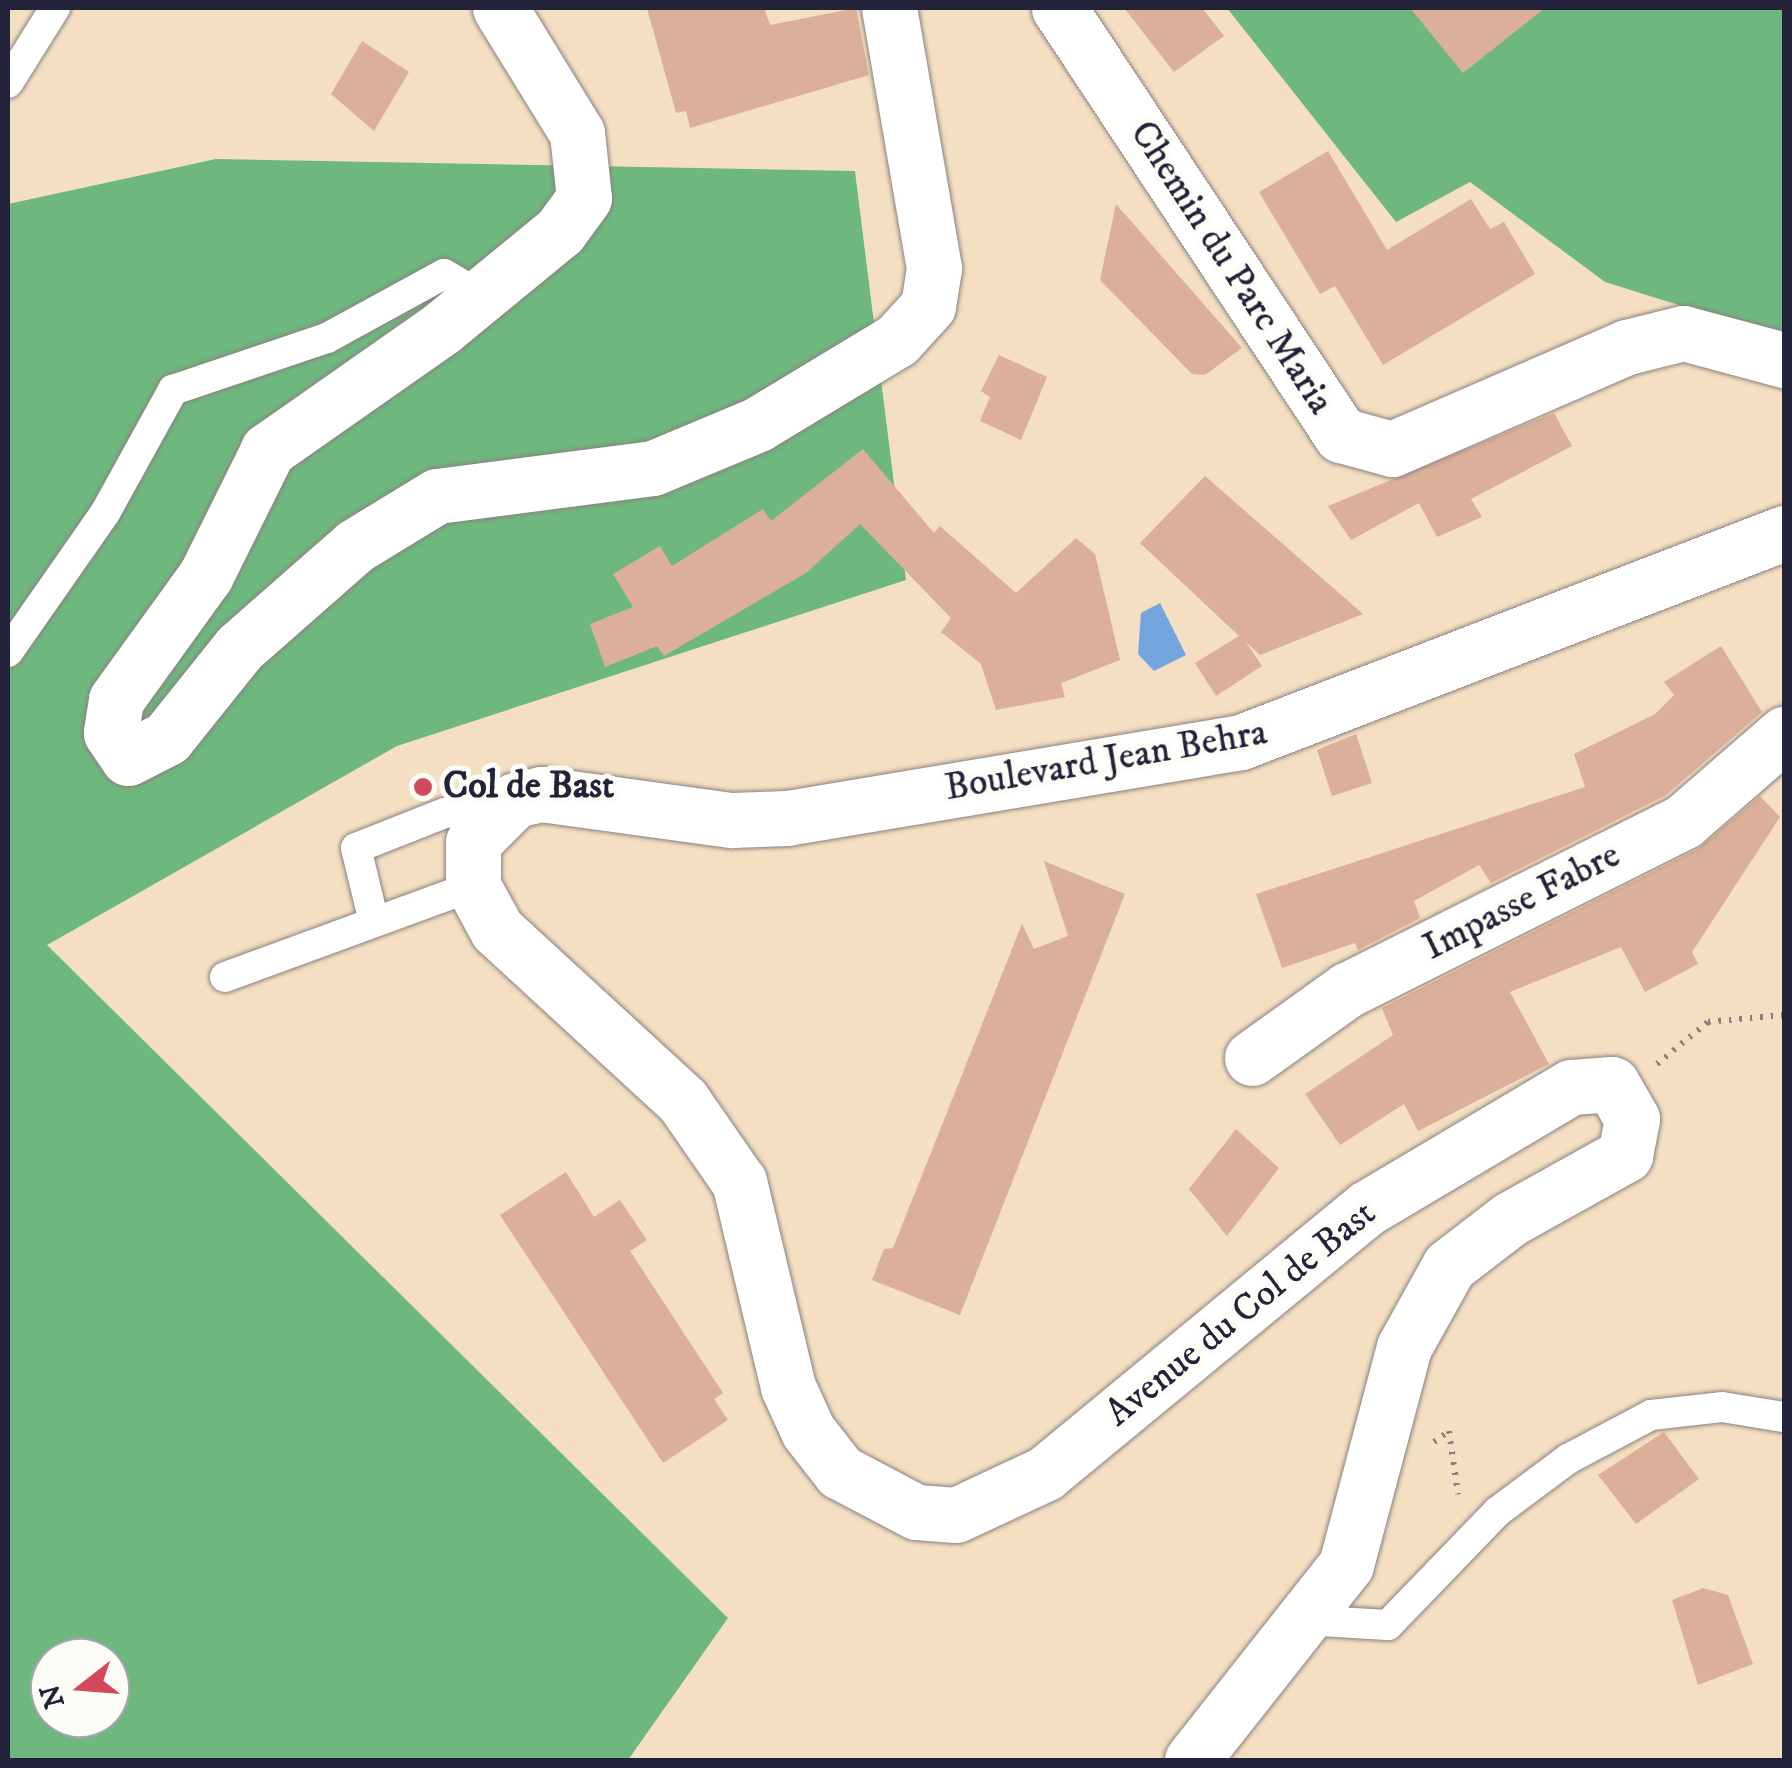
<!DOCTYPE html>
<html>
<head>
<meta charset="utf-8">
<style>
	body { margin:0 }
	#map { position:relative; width:1792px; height:1768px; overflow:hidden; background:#f4dfc3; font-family:"IM FELL DW Pica",serif }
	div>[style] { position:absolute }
	.forest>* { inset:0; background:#6eb87f }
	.water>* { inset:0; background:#74a4de }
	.building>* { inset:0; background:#dcaf9a }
	.path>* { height:6px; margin-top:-3px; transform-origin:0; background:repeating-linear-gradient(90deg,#8b807f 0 2.5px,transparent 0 10.5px) }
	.roads { filter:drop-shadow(0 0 2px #8b807f) drop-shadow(0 0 2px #8b807f) }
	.lane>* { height:30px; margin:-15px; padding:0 15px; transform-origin:15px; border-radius:15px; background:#fff }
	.street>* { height:55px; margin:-27.5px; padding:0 27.5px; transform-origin:27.5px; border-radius:27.5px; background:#fff }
	.dots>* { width:28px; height:28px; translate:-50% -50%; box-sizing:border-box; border:5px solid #fdfcf7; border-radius:50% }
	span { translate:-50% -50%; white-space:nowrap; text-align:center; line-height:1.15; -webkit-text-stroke:10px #fdfcf7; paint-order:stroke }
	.street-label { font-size:38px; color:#22223b }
	.poi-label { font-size:38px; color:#22223b; font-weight:700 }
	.left { translate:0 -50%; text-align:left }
	.frame { position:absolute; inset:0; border:10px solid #22223b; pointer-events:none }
	.north { position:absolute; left:30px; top:1638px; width:100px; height:100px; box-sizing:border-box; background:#fdfcf7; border:2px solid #a5a5ac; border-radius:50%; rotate:253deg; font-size:28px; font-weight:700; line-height:40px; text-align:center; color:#22223b }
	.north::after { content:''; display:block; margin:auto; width:35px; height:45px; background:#d1495b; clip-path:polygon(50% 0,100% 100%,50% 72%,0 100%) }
</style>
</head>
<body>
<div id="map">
	<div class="forest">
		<i style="clip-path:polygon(1227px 8px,1784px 8px,1784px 338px,1605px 282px,1470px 182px,1396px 222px)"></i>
		<i style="clip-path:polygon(evenodd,216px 159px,855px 171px,906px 580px,397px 746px,47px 945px,728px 1618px,628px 1760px,8px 1760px,8px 204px,216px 159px,50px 1658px,110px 1658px,110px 1718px,50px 1718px,50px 1658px)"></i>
	</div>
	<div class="water">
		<i style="clip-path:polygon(1160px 603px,1186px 655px,1154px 671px,1138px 654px,1141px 613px)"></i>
	</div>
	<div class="building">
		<i style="clip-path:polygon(647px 8px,764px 8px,770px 25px,856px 8px,869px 75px,690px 128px,686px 111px,676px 113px)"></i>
		<i style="clip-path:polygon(1124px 8px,1202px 8px,1224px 36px,1174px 72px)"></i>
		<i style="clip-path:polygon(1410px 8px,1545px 8px,1463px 73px)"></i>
		<i style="clip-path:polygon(362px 41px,409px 72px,374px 131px,331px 94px)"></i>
		<i style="clip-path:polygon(1328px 151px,1387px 250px,1471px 199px,1490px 229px,1504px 222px,1535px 274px,1383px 365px,1335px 286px,1320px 294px,1259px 192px)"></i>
		<i style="clip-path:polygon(1116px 204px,1242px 348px,1205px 375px,1192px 374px,1100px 280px)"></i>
		<i style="clip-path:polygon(999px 355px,1047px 377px,1021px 440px,980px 421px,990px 397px,981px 391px)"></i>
		<i style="clip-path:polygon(1554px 413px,1572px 446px,1471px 499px,1482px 517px,1437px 537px,1419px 503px,1351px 540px,1328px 506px)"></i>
		<i style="clip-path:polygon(863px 449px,934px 533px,940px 526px,1016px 593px,1076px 538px,1095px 554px,1120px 660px,1061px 683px,1065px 697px,996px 710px,981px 664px,941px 632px,951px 618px,860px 524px,806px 573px,664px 656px,657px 646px,605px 667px,590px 624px,633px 607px,613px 574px,660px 546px,672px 566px,763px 509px,771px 521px)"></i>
		<i style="clip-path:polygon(1205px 476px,1363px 614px,1260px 655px,1246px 642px,1262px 666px,1216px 696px,1195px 663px,1239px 636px,1140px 543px)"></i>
		<i style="clip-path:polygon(1721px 646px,1762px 712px,1666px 795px,1491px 883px,1479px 865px,1414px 901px,1420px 918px,1358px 950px,1355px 943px,1282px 968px,1256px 894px,1585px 787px,1574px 754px,1655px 714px,1674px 695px,1664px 682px)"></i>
		<i style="clip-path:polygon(1356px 734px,1372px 783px,1332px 796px,1317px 750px)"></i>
		<i style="clip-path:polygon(1760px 796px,1780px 817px,1692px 952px,1698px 964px,1645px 992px,1621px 947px,1510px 992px,1549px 1064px,1418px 1131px,1404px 1104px,1340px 1145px,1305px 1094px,1393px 1035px,1382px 1008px,1698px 849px)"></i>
		<i style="clip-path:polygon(1044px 861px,1125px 894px,960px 1315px,872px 1280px,884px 1249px,893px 1248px,1022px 924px,1034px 949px,1068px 936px)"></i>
		<i style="clip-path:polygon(1236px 1129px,1279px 1168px,1227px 1236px,1189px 1189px)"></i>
		<i style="clip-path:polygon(566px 1172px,594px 1217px,620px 1200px,647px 1240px,630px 1251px,723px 1393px,714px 1399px,728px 1420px,663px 1463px,500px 1215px)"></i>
		<i style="clip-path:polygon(1664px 1432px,1699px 1479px,1636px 1524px,1598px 1475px)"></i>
		<i style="clip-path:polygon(1703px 1588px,1728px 1595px,1753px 1664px,1698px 1685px,1672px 1600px)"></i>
	</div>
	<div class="path">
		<i style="left:1657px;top:1064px;width:66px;rotate:-39.5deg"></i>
		<i style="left:1708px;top:1022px;width:76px;rotate:-5.3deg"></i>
		<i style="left:1434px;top:1442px;width:19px;rotate:-36deg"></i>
		<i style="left:1449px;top:1431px;width:64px;rotate:81.9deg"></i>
	</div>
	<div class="roads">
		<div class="lane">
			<i style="left:8px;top:83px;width:89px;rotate:-57.9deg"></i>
			<i style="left:8px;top:652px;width:169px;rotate:-55.1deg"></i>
			<i style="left:105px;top:513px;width:141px;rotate:-61.1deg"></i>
			<i style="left:173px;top:390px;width:163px;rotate:-18.7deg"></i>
			<i style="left:327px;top:338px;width:133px;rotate:-28.7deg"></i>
			<i style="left:444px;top:274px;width:43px;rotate:30.7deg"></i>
			<i style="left:374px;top:922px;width:76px;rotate:-103.7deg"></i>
			<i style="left:356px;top:848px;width:96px;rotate:-21.5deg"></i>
			<i style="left:445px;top:813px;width:63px;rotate:-10.1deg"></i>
			<i style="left:225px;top:977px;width:264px;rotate:-20.1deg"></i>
			<i style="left:1303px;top:1620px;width:85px;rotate:3.4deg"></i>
			<i style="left:1388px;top:1625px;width:157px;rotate:-46deg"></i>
			<i style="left:1497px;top:1512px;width:89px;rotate:-36.7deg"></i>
			<i style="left:1568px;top:1459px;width:94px;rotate:-27.9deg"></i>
			<i style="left:1651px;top:1415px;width:71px;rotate:-6.4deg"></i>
			<i style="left:1722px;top:1407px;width:63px;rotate:9.2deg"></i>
		</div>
		<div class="street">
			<i style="left:500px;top:8px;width:147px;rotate:58.4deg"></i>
			<i style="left:577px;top:133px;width:65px;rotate:83.9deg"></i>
			<i style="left:584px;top:198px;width:41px;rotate:126deg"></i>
			<i style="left:560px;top:231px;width:153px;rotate:140.6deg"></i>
			<i style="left:442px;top:328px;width:213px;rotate:145deg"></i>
			<i style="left:268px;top:450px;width:140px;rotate:116.4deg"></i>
			<i style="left:206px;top:575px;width:154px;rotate:125.8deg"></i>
			<i style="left:116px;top:700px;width:33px;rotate:99deg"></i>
			<i style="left:111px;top:733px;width:30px;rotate:56deg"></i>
			<i style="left:128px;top:758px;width:44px;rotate:-27.1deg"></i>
			<i style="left:167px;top:738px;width:115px;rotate:-51.3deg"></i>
			<i style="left:239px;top:648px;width:154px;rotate:-41.3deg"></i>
			<i style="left:355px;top:546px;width:96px;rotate:-31.4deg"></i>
			<i style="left:437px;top:496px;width:218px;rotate:-7.4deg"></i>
			<i style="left:653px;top:468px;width:114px;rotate:-22.7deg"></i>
			<i style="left:758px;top:424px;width:162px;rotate:-31.1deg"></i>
			<i style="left:897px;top:340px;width:46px;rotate:-47.6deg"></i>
			<i style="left:928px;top:306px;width:38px;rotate:-81deg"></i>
			<i style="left:934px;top:268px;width:264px;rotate:-99.8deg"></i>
			<i style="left:1059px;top:8px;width:512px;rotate:56.56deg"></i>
			<i style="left:1341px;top:435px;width:53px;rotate:15.4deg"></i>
			<i style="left:1392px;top:449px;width:256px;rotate:-23.5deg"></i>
			<i style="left:1627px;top:347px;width:58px;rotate:-14deg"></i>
			<i style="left:1683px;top:333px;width:105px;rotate:15deg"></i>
			<i style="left:1252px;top:1058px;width:117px;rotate:-35.6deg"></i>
			<i style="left:1347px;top:990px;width:377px;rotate:-26.6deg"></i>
			<i style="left:1684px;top:821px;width:133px;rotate:-41deg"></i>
			<i style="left:1192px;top:1760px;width:248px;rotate:-51.7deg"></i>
			<i style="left:1346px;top:1565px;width:226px;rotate:-75.1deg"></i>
			<i style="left:1404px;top:1347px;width:93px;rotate:-60.9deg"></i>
			<i style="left:1449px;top:1266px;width:77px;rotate:-37.6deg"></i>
			<i style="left:1510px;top:1219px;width:132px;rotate:-29.1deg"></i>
			<i style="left:1625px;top:1155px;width:37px;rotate:-79deg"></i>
			<i style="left:1632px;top:1119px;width:40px;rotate:-119.7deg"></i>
			<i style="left:1612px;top:1084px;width:41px;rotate:175.8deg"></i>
			<i style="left:1571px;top:1087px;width:237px;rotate:149.3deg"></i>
			<i style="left:1367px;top:1208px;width:416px;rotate:140.5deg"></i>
			<i style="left:1046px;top:1473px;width:99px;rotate:155deg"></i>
			<i style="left:956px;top:1515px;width:40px;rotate:-175.7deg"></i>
			<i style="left:916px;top:1512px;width:86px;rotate:-152.2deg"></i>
			<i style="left:840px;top:1472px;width:52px;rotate:-128deg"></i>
			<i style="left:808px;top:1431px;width:48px;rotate:-114.4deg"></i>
			<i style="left:788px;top:1387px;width:211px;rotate:-103.4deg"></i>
			<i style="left:739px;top:1182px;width:98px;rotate:-124.7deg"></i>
			<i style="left:683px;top:1101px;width:253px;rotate:-137.4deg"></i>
			<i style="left:497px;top:930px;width:50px;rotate:-118.6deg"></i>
			<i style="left:473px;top:886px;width:44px;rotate:-90deg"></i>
			<i style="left:473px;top:842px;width:59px;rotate:-45deg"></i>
			<i style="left:515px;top:800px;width:27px;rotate:-13deg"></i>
			<i style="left:541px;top:794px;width:193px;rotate:7.8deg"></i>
			<i style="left:732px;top:820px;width:55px;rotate:-2.1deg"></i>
			<i style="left:787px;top:818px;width:460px;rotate:-9.5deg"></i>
			<i style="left:1241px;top:742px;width:582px;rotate:-21.05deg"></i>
		</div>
	</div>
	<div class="dots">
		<i style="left:423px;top:787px;background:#d1495b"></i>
	</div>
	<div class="street-label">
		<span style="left:1231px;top:268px;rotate:57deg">Chemin du Parc Maria</span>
		<span style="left:1106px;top:761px;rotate:-10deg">Boulevard Jean Behra</span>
		<span style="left:1522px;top:902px;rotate:-27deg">Impasse Fabre</span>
		<span style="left:1241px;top:1314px;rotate:-39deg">Avenue du Col de Bast</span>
	</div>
	<div class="poi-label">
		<span class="left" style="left:443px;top:787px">Col de Bast</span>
	</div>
	<div class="frame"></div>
	<div class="north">N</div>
</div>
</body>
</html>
